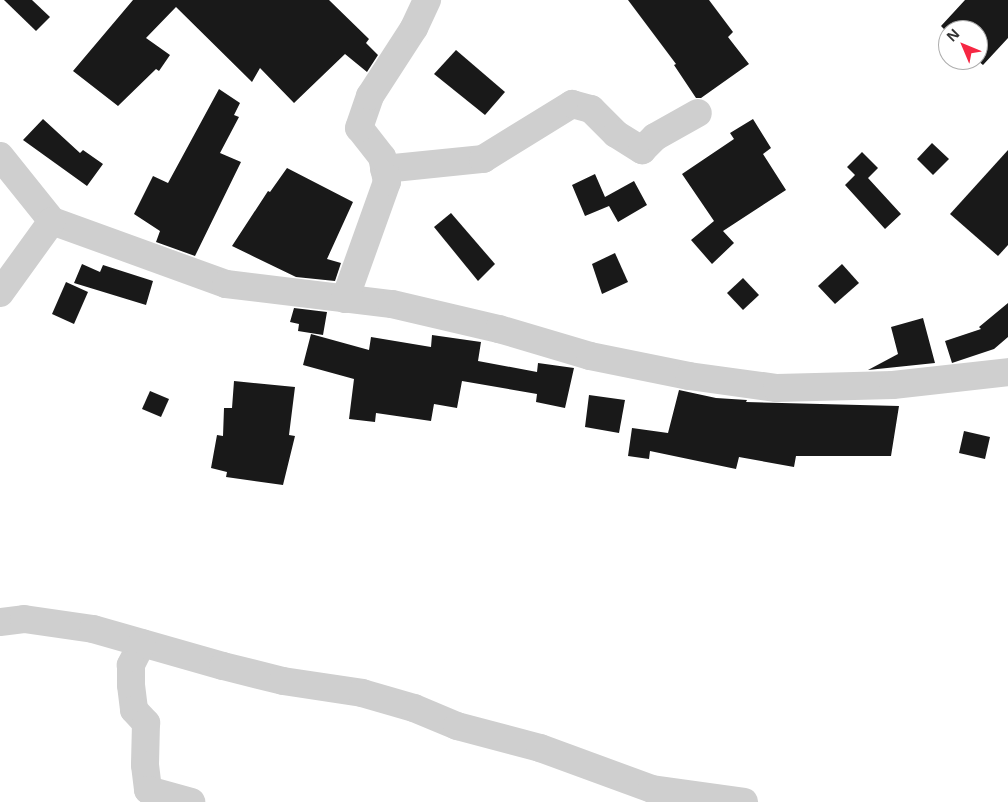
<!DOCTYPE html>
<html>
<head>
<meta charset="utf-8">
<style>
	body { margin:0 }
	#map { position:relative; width:1008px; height:802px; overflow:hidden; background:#fff; font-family:"Noto Sans",sans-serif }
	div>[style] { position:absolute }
	.building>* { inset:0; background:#191919 }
	.minor>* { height:28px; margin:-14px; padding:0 14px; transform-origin:14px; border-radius:14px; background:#cfcfcf }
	span { translate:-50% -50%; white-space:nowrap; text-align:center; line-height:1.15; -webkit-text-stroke:5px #fff; paint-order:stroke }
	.north { position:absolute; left:938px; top:20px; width:50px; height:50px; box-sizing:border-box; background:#fff; border:1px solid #adadad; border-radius:50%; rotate:315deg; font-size:14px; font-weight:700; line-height:20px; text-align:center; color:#323232 }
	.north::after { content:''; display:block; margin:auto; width:18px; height:22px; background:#f62743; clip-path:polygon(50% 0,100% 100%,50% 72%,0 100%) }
</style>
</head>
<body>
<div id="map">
	<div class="building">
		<i style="clip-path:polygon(4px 0,32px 0,50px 17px,36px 31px)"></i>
		<i style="clip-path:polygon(133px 0,329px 0,369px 39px,366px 43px,378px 55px,367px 72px,345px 54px,294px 103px,260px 68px,252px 82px,176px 7px,146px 38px,170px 55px,159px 71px,156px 69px,118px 106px,73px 71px)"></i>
		<i style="clip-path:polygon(628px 0,709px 0,733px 32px,728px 37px,749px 64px,701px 98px,696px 98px,674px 65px,676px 64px)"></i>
		<i style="clip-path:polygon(965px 0,1008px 0,1008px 38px,983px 65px,977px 60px,978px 30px,948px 30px,948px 33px,941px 26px)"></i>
		<i style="clip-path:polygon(456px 50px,505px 92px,485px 115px,434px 74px)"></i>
		<i style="clip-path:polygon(219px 89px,240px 103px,234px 115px,239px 117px,220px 153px,241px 162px,195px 256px,156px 242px,160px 231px,134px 214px,153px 176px,168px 183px)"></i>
		<i style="clip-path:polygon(43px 119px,80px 153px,83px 150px,103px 164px,87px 186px,23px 140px)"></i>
		<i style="clip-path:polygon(753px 119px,771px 148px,763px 154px,786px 190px,723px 231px,734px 243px,712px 264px,691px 240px,714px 221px,682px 174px,734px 139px,730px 133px)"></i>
		<i style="clip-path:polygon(932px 143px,949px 159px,933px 175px,917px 159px)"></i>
		<i style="clip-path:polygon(1008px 150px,1008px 245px,998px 256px,950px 214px)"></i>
		<i style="clip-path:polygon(862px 152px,878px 168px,868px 178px,901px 214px,885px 229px,845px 185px,855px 175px,847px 167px)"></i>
		<i style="clip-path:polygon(287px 168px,353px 202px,327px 259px,341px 263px,335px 281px,296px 277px,232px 246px,268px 191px,270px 192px)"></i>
		<i style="clip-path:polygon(595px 174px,605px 197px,634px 181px,647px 205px,618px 222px,609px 206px,585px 216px,572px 185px)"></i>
		<i style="clip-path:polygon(451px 213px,495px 264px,478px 281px,434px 227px)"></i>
		<i style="clip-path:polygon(615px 253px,628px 282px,602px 294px,592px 264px)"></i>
		<i style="clip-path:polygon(82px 264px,100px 272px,103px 265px,153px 281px,146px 305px,74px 283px)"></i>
		<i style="clip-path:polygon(842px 264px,859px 283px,835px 304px,818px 286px)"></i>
		<i style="clip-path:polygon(743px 278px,759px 295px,743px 310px,727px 293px)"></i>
		<i style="clip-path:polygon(66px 282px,88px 292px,74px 324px,52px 314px)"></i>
		<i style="clip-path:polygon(1008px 303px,1008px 337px,994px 349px,952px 363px,945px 341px,981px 329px,979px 327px)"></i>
		<i style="clip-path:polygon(294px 308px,327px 312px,323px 335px,298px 331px,299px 324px,290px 322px)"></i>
		<i style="clip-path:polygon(923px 318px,935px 363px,868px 370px,898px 354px,891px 327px)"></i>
		<i style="clip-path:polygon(311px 334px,369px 350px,371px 337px,431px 347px,432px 335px,481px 342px,478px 361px,537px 372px,538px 363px,574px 368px,565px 408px,536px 402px,537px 394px,462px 381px,457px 408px,434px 404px,431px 421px,376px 413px,375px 422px,349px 419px,354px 379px,303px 365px)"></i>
		<i style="clip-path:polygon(234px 381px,295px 387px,289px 435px,295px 436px,283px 485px,226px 477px,227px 472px,211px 468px,217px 435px,223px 436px,224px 408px,232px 408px)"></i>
		<i style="clip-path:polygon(679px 390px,716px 398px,747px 400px,746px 402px,899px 406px,891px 456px,796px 456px,794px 467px,739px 457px,736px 469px,650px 451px,649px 459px,628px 456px,632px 428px,668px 433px)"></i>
		<i style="clip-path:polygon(150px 391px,169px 399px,161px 417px,142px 409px)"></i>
		<i style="clip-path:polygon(589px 395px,625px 400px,619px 433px,585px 427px)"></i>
		<i style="clip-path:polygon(964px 431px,990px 437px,985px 459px,959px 453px)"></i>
	</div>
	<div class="minor">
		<i style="left:0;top:156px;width:83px;rotate:51.3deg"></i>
		<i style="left:52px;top:221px;width:185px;rotate:19.9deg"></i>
		<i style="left:226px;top:284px;width:167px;rotate:6.9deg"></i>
		<i style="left:392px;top:304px;width:110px;rotate:13.2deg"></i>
		<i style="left:499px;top:329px;width:95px;rotate:16.5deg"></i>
		<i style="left:590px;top:356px;width:101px;rotate:11.4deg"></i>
		<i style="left:689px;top:376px;width:89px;rotate:7.8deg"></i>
		<i style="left:777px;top:388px;width:116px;rotate:-1.5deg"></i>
		<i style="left:893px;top:385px;width:116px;rotate:-6.4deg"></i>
		<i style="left:384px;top:169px;width:100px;rotate:-5.8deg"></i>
		<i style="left:483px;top:159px;width:105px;rotate:-31.7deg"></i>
		<i style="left:572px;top:104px;width:20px;rotate:15deg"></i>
		<i style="left:591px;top:109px;width:35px;rotate:45deg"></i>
		<i style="left:616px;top:134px;width:31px;rotate:32deg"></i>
		<i style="left:642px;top:150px;width:18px;rotate:-45deg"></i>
		<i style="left:655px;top:137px;width:49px;rotate:-29.2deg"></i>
		<i style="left:0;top:293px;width:89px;rotate:-54.2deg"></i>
		<i style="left:345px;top:299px;width:124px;rotate:-70.3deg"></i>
		<i style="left:387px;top:182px;width:25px;rotate:-101deg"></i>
		<i style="left:382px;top:157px;width:37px;rotate:-128deg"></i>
		<i style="left:359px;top:128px;width:34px;rotate:-71deg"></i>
		<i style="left:370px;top:96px;width:81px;rotate:-57.1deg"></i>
		<i style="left:414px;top:28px;width:31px;rotate:-65deg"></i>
		<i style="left:0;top:622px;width:24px;rotate:-7deg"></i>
		<i style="left:24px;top:619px;width:70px;rotate:8.2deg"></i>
		<i style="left:93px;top:629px;width:135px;rotate:15.9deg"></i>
		<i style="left:223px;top:666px;width:62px;rotate:14deg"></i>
		<i style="left:283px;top:681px;width:80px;rotate:8.6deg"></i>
		<i style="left:362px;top:693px;width:54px;rotate:16.1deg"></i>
		<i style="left:414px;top:708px;width:47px;rotate:22.7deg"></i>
		<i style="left:457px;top:726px;width:86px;rotate:14.8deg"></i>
		<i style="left:540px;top:748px;width:119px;rotate:20.1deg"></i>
		<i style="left:652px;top:789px;width:93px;rotate:8deg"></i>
		<i style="left:142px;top:643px;width:25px;rotate:117deg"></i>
		<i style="left:131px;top:665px;width:20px;rotate:90deg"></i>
		<i style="left:131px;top:685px;width:25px;rotate:83deg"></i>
		<i style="left:134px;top:710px;width:18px;rotate:47deg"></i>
		<i style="left:146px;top:723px;width:42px;rotate:91.4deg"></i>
		<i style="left:145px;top:765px;width:25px;rotate:83deg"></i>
		<i style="left:148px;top:790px;width:45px;rotate:15.6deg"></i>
	</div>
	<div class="north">N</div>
</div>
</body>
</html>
